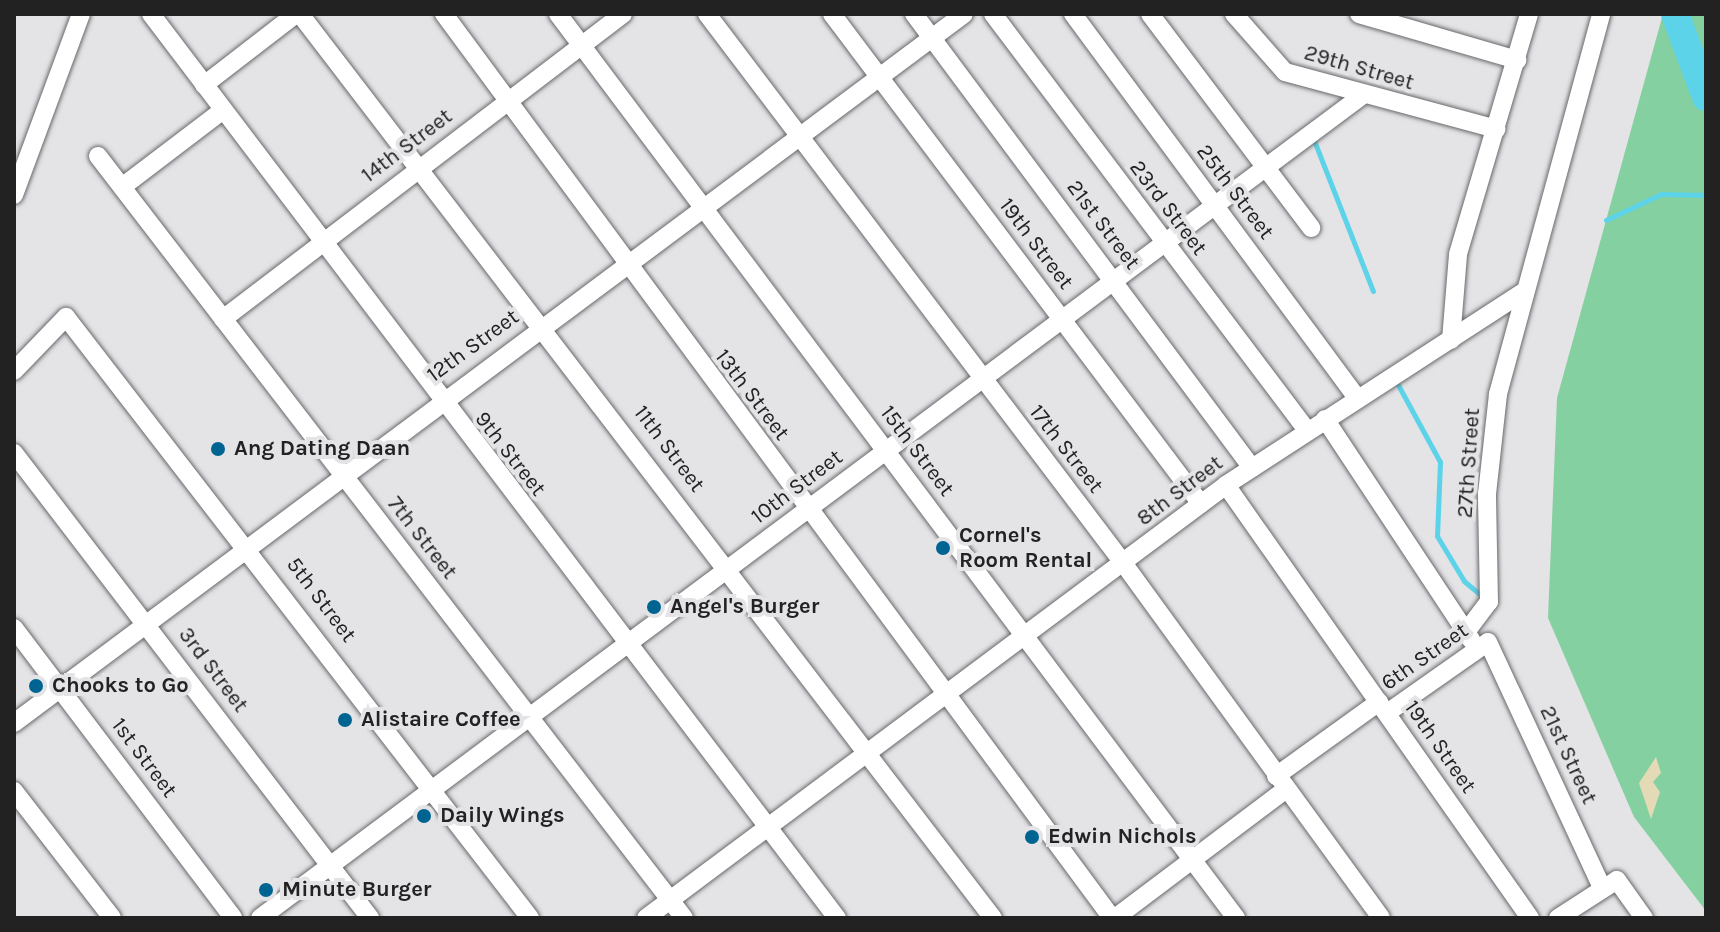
<!DOCTYPE html>
<html>
<head>
<meta charset="utf-8">
<style>
	body { margin:0 }
	#map { position:relative; width:1720px; height:932px; overflow:hidden; background:#e4e3e6; font-family:Karla,sans-serif }
	div>[style] { position:absolute }
	.green>* { inset:0; background:#85d0a1 }
	.sand>* { inset:0; background:#e4dab5 }
	.stream>* { height:5px; margin:-2.5px; padding:0 2.5px; transform-origin:2.5px; border-radius:2.5px; background:#5cd3e8 }
	.river>* { height:28px; margin:-14px; padding:0 14px; transform-origin:14px; border-radius:14px; background:#5cd3e8 }
	.roads { filter:drop-shadow(0 0 2px #69686b) drop-shadow(0 0 2px #69686b) }
	.minor>* { height:18px; margin:-9px; padding:0 9px; transform-origin:9px; border-radius:9px; background:#fff }
	.dots>* { width:22px; height:22px; translate:-50% -50%; box-sizing:border-box; border:4px solid #e4e3e6; border-radius:50% }
	span { translate:-50% -50%; white-space:nowrap; text-align:center; line-height:1.15; -webkit-text-stroke:8px #e4e3e6; paint-order:stroke }
	.street-label { font-size:22px; color:#232223 }
	.poi-label { font-size:22px; color:#232223; font-weight:700 }
	.left { translate:0 -50%; text-align:left }
	.frame { position:absolute; inset:0; border:16px solid #232223; pointer-events:none }
</style>
</head>
<body>
<div id="map">
	<div class="green">
		<i style="clip-path:polygon(1663px 14px,1706px 14px,1706px 911px,1634px 817px,1548px 618px,1557px 398px)"></i>
	</div>
	<div class="sand">
		<i style="clip-path:polygon(1656px 757px,1661px 773px,1653px 782px,1660px 792px,1651px 819px,1639px 783px)"></i>
	</div>
	<div class="stream">
		<i style="left:1315px;top:143px;width:159px;rotate:68.6deg"></i>
		<i style="left:1606px;top:220px;width:61px;rotate:-25.3deg"></i>
		<i style="left:1661px;top:194px;width:45px;rotate:1.3deg"></i>
		<i style="left:1397px;top:383px;width:90px;rotate:61.4deg"></i>
		<i style="left:1440px;top:462px;width:74px;rotate:92.3deg"></i>
		<i style="left:1437px;top:536px;width:52px;rotate:59deg"></i>
		<i style="left:1464px;top:581px;width:25px;rotate:40deg"></i>
	</div>
	<div class="river">
		<i style="left:1675px;top:14px;width:89px;rotate:69.5deg"></i>
	</div>
	<div class="roads">
		<div class="minor">
			<i style="left:151px;top:14px;width:1135px;rotate:52.81deg"></i>
			<i style="left:300px;top:14px;width:1139px;rotate:52.53deg"></i>
			<i style="left:444px;top:14px;width:1124px;rotate:53.54deg"></i>
			<i style="left:558px;top:14px;width:1130px;rotate:53.13deg"></i>
			<i style="left:707px;top:14px;width:690px;rotate:52.83deg"></i>
			<i style="left:1124px;top:564px;width:437px;rotate:54deg"></i>
			<i style="left:832px;top:14px;width:613px;rotate:53.02deg"></i>
			<i style="left:914px;top:14px;width:566px;rotate:53.33deg"></i>
			<i style="left:993px;top:14px;width:520px;rotate:52.98deg"></i>
			<i style="left:1073px;top:14px;width:479px;rotate:53.5deg"></i>
			<i style="left:1150px;top:14px;width:268px;rotate:53deg"></i>
			<i style="left:1234px;top:14px;width:77px;rotate:48.7deg"></i>
			<i style="left:1285px;top:72px;width:219px;rotate:15.1deg"></i>
			<i style="left:1359px;top:14px;width:165px;rotate:16.2deg"></i>
			<i style="left:204px;top:85px;width:116px;rotate:-37.7deg"></i>
			<i style="left:98px;top:156px;width:961px;rotate:52.44deg"></i>
			<i style="left:122px;top:187px;width:127px;rotate:-37.3deg"></i>
			<i style="left:14px;top:195px;width:193px;rotate:-69.7deg"></i>
			<i style="left:223px;top:319px;width:503px;rotate:-37.33deg"></i>
			<i style="left:1451px;top:340px;width:86px;rotate:-85.3deg"></i>
			<i style="left:1458px;top:254px;width:250px;rotate:-73.5deg"></i>
			<i style="left:14px;top:371px;width:75px;rotate:-46.1deg"></i>
			<i style="left:66px;top:317px;width:759px;rotate:52.33deg"></i>
			<i style="left:1325px;top:419px;width:265px;rotate:56.5deg"></i>
			<i style="left:14px;top:453px;width:586px;rotate:52.56deg"></i>
			<i style="left:1226px;top:485px;width:529px;rotate:54.93deg"></i>
			<i style="left:14px;top:628px;width:363px;rotate:52.9deg"></i>
			<i style="left:1466px;top:632px;width:38px;rotate:-53deg"></i>
			<i style="left:1489px;top:602px;width:108px;rotate:-91.1deg"></i>
			<i style="left:1487px;top:494px;width:101px;rotate:-83.7deg"></i>
			<i style="left:1498px;top:394px;width:394px;rotate:-74.8deg"></i>
			<i style="left:1387px;top:713px;width:123px;rotate:-35.1deg"></i>
			<i style="left:1488px;top:642px;width:268px;rotate:65.1deg"></i>
			<i style="left:14px;top:723px;width:1185px;rotate:-36.73deg"></i>
			<i style="left:1276px;top:776px;width:127px;rotate:-35.7deg"></i>
			<i style="left:14px;top:791px;width:160px;rotate:52.3deg"></i>
			<i style="left:260px;top:918px;width:1376px;rotate:-36.73deg"></i>
			<i style="left:646px;top:918px;width:724px;rotate:-36.74deg"></i>
			<i style="left:1226px;top:485px;width:356px;rotate:-33deg"></i>
			<i style="left:1115px;top:918px;width:214px;rotate:-37deg"></i>
			<i style="left:1558px;top:918px;width:70px;rotate:-32.8deg"></i>
			<i style="left:1617px;top:880px;width:47px;rotate:54.6deg"></i>
		</div>
	</div>
	<div class="dots">
		<i style="left:218px;top:449px;background:#006492"></i>
		<i style="left:943px;top:548px;background:#006492"></i>
		<i style="left:654px;top:607px;background:#006492"></i>
		<i style="left:36px;top:686px;background:#006492"></i>
		<i style="left:345px;top:720px;background:#006492"></i>
		<i style="left:424px;top:816px;background:#006492"></i>
		<i style="left:1032px;top:837px;background:#006492"></i>
		<i style="left:266px;top:890px;background:#006492"></i>
	</div>
	<div class="street-label">
		<span style="left:1359px;top:68px;rotate:16deg">29th Street</span>
		<span style="left:407px;top:146px;rotate:-37deg">14th Street</span>
		<span style="left:1235px;top:192px;rotate:53deg">25th Street</span>
		<span style="left:1168px;top:208px;rotate:53deg">23rd Street</span>
		<span style="left:1103px;top:225px;rotate:53deg">21st Street</span>
		<span style="left:1036px;top:244px;rotate:53deg">19th Street</span>
		<span style="left:473px;top:346px;rotate:-36deg">12th Street</span>
		<span style="left:752px;top:395px;rotate:53deg">13th Street</span>
		<span style="left:669px;top:449px;rotate:53deg">11th Street</span>
		<span style="left:1066px;top:449px;rotate:52deg">17th Street</span>
		<span style="left:917px;top:451px;rotate:53deg">15th Street</span>
		<span style="left:510px;top:454px;rotate:52deg">9th Street</span>
		<span style="left:1469px;top:463px;rotate:-86deg">27th Street</span>
		<span style="left:797px;top:487px;rotate:-37deg">10th Street</span>
		<span style="left:1180px;top:491px;rotate:-37deg">8th Street</span>
		<span style="left:422px;top:538px;rotate:52deg">7th Street</span>
		<span style="left:321px;top:600px;rotate:53deg">5th Street</span>
		<span style="left:1425px;top:657px;rotate:-35deg">6th Street</span>
		<span style="left:213px;top:670px;rotate:53deg">3rd Street</span>
		<span style="left:1440px;top:747px;rotate:55deg">19th Street</span>
		<span style="left:1568px;top:755px;rotate:65deg">21st Street</span>
		<span style="left:144px;top:758px;rotate:53deg">1st Street</span>
	</div>
	<div class="poi-label">
		<span class="left" style="left:234px;top:449px">Ang Dating Daan</span>
		<span class="left" style="left:959px;top:548px">Cornel's<br>Room Rental</span>
		<span class="left" style="left:670px;top:607px">Angel's Burger</span>
		<span class="left" style="left:52px;top:686px">Chooks to Go</span>
		<span class="left" style="left:361px;top:720px">Alistaire Coffee</span>
		<span class="left" style="left:440px;top:816px">Daily Wings</span>
		<span class="left" style="left:1048px;top:837px">Edwin Nichols</span>
		<span class="left" style="left:282px;top:890px">Minute Burger</span>
	</div>
	<div class="frame"></div>
</div>
</body>
</html>
